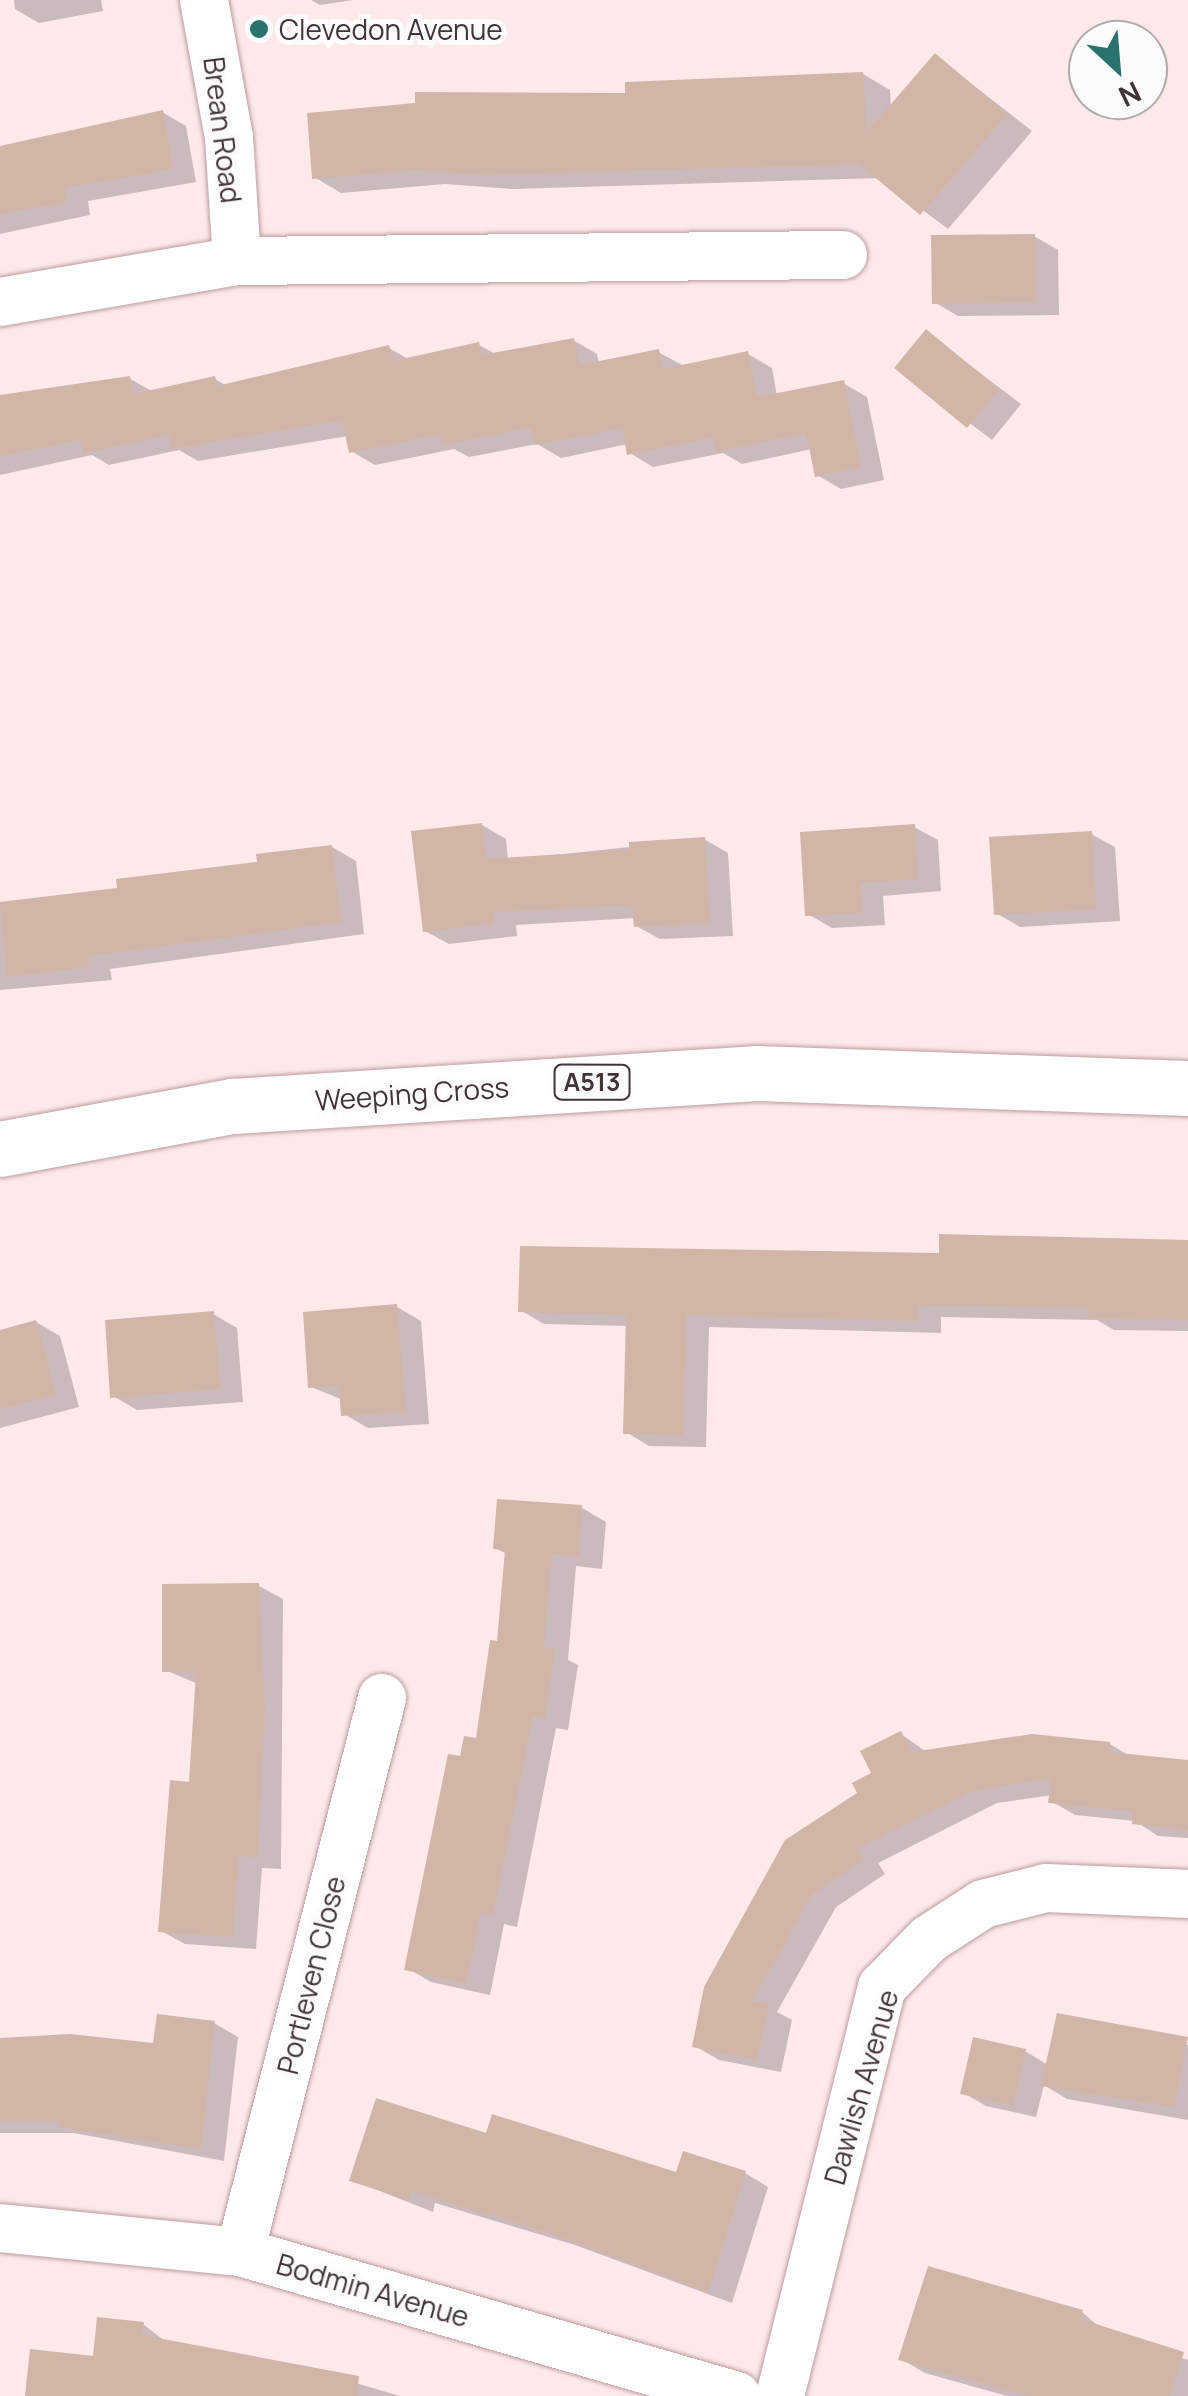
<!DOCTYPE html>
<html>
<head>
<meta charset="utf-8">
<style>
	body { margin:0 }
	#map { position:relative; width:1188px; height:2396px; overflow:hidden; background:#fee9ea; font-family:Manrope,sans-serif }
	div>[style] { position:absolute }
	.shadow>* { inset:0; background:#0003 }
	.building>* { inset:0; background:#d1b5a7 }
	.roads { filter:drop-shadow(0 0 2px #bc9c9e) drop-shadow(0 0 2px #bc9c9e) }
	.street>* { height:48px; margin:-24px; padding:0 24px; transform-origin:24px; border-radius:24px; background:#fff }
	.highway>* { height:55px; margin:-27.5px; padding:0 27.5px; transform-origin:27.5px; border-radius:27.5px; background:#fff }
	.dots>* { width:28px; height:28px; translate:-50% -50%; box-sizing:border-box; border:5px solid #fcfcfc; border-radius:50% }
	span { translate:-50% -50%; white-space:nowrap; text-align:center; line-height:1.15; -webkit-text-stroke:10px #fcfcfc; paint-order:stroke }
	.shield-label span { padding:2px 8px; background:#fcfcfc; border:2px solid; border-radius:8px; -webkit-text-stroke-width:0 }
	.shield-label { font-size:25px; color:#413435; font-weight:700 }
	.poi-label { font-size:28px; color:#413435 }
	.left { translate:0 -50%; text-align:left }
	.street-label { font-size:28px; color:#413435 }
	.north { position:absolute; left:1068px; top:20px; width:100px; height:100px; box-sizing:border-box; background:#fcfcfc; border:2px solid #b1acac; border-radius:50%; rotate:154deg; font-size:28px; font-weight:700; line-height:40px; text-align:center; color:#413435 }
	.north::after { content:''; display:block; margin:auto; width:35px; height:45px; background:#2a736d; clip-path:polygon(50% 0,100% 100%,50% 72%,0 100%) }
</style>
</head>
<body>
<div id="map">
	<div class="shadow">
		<i style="clip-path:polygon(14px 0,101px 0,103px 11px,39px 23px,15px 9px)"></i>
		<i style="clip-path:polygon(311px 0,353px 0,320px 5px)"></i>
		<i style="clip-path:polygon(936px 56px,1032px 131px,948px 229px,880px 178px,512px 189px,445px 184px,341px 193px,314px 177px,628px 96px,863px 74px,890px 90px,891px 108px)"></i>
		<i style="clip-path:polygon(162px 112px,186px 126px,196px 182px,88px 201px,90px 215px,0 234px,0 148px)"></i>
		<i style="clip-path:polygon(1034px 236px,1058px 250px,1059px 315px,958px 316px,934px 302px)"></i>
		<i style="clip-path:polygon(926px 332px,1021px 404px,992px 440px,897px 368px)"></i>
		<i style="clip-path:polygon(573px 340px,597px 354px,599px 364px,658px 352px,682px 365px,748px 354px,772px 368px,777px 396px,843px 383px,867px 397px,884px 480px,841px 489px,817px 475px,812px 449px,742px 464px,723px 453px,653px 467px,630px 453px,628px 444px,561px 458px,537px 444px,469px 457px,454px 449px,375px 465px,351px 451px,348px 436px,198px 461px,179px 450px,109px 465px,92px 455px,0 475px,0 398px,129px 378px,153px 392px,215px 379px,227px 386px,389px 348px,410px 360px,479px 345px,497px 355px)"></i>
		<i style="clip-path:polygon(482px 825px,506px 839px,508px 860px,704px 839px,728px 853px,733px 936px,660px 939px,636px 926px,636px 918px,516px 925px,517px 936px,449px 944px,425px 931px)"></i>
		<i style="clip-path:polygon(914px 827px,938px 840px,941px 891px,883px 896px,885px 925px,832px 928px,808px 914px)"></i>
		<i style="clip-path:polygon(1091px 834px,1115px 847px,1120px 921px,1020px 927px,996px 913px)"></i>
		<i style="clip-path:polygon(332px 847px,356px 861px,364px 934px,110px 969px,112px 980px,0 990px,0 904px,120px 890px)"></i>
		<i style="clip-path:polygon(1188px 1247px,1188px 1331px,1114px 1330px,1097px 1320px,941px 1317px,941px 1333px,709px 1327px,706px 1447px,649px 1446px,626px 1432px,628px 1326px,544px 1324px,520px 1310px,941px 1256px)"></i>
		<i style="clip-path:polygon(397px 1307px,421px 1321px,429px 1424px,368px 1428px,344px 1414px,343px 1400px,311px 1387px)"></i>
		<i style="clip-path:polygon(213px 1314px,237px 1328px,243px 1402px,137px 1410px,113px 1396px)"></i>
		<i style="clip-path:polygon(36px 1322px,60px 1336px,79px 1407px,0 1428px,0 1332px)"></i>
		<i style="clip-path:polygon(582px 1508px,606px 1522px,602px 1569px,576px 1566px,568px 1660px,578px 1665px,568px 1730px,556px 1728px,517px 1927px,504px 1924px,490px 1995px,431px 1982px,407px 1968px,462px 1759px,478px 1741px,499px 1644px,507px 1554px,495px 1548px)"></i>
		<i style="clip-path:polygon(259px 1586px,283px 1599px,281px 1869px,262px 1868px,256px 1949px,185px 1944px,161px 1931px,191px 1784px,198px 1684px,165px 1670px)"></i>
		<i style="clip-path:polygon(901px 1734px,928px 1753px,1110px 1744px,1131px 1757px,1188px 1764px,1188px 1838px,1158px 1836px,1135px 1821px,1075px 1815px,1051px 1801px,1052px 1795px,997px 1803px,878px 1863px,885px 1874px,836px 1907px,777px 2012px,792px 2020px,781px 2072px,719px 2060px,695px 2046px)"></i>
		<i style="clip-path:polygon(1059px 2016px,1188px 2045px,1188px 2120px,1067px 2099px,1044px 2085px,1036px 2117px,986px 2106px,962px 2092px,1025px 2051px,1048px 2065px)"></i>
		<i style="clip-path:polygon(214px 2023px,238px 2037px,224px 2161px,74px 2133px,0 2133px,0 2038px,156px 2046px)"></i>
		<i style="clip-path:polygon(488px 2136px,678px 2175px,745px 2173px,768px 2187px,732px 2303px,575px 2245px,435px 2203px,433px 2212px,352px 2180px)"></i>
		<i style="clip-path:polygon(1082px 2312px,1104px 2331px,1188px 2360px,1188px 2396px,1007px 2396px,925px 2373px,901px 2359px)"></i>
		<i style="clip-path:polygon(143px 2324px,166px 2342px,308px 2369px,400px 2396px,28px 2396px)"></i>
	</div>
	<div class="building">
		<i style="clip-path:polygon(935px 53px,1007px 114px,920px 215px,859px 164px,483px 175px,416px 170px,312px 179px,307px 113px,415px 103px,415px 92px,625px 93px,625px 82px,863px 72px,867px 132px)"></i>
		<i style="clip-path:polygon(163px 110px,173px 169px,65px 188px,67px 202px,0 214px,0 146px)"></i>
		<i style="clip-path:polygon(1035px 234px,1036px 302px,932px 304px,931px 235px)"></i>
		<i style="clip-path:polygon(926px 329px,999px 389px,967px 428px,894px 368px)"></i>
		<i style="clip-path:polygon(574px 338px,580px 365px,659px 349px,663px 369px,748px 351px,757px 397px,844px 380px,861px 467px,815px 477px,806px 433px,716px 452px,713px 437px,627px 455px,622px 428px,535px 445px,531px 427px,442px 445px,440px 434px,349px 453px,342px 420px,172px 449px,169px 435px,83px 453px,80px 440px,0 456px,0 395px,130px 376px,133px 394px,215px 376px,217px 386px,389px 345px,393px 361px,479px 342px,482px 355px)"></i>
		<i style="clip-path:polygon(482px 823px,486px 859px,629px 850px,629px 842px,705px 837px,710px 923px,634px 927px,632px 905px,493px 912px,494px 923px,423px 932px,411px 831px)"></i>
		<i style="clip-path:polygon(915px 824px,918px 879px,860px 883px,862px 913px,805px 916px,800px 832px)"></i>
		<i style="clip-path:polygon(1092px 831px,1096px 909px,994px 915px,989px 837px)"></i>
		<i style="clip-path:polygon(332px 845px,341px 922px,88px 956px,89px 967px,7px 977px,0 902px,117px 888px,116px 879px,257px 862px,256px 854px)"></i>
		<i style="clip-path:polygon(939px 1234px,1188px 1240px,1188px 1320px,1088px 1318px,1088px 1308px,918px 1305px,918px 1321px,686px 1315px,683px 1435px,623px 1434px,626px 1315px,518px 1312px,520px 1246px,939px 1253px)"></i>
		<i style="clip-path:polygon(397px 1304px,406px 1411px,341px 1416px,339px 1386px,308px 1388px,303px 1312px)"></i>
		<i style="clip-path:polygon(214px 1311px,220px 1389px,110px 1398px,105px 1320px)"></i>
		<i style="clip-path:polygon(36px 1320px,56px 1394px,0 1409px,0 1330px)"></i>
		<i style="clip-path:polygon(497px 1499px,582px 1505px,579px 1557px,552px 1554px,544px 1648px,555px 1649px,545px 1718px,533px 1716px,493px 1915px,481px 1912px,466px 1983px,404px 1970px,448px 1754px,460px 1756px,464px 1736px,476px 1738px,490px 1640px,497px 1641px,505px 1550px,493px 1549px)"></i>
		<i style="clip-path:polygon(259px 1583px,265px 1709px,258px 1857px,238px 1856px,233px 1937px,158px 1932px,170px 1780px,189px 1782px,196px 1672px,162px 1672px,162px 1584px)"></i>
		<i style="clip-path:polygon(901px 1731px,912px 1752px,1032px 1734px,1110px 1742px,1109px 1752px,1188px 1760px,1188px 1830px,1132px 1824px,1133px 1811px,1048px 1803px,1051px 1778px,972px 1791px,856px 1850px,863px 1860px,812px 1894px,752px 2001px,769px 2004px,757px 2060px,692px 2047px,704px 1987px,785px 1840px,857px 1793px,852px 1783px,871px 1773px,860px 1751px)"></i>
		<i style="clip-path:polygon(1057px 2013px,1188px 2037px,1174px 2107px,1041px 2086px)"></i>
		<i style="clip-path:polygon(157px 2014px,215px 2021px,201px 2149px,59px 2127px,60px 2121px,0 2121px,0 2038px,70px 2034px,153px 2043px)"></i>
		<i style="clip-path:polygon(973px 2037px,1026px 2049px,1013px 2105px,960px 2094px)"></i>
		<i style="clip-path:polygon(376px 2098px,486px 2133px,492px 2114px,676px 2172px,683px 2151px,746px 2171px,708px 2292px,548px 2232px,411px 2191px,409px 2200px,349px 2181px)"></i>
		<i style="clip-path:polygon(928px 2266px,1083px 2310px,1080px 2319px,1184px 2352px,1170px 2396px,1030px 2396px,898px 2360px)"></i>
		<i style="clip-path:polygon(97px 2317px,144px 2322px,142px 2335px,359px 2376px,357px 2396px,25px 2396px,30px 2349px,93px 2356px)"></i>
	</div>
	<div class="roads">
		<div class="street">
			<i style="left:204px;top:0;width:139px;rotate:79.7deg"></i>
			<i style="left:229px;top:137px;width:124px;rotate:86.3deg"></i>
			<i style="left:0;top:302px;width:241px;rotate:-9.8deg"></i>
			<i style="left:237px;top:261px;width:606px;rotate:-0.57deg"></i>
			<i style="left:0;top:2228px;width:241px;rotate:5.7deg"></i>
			<i style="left:240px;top:2252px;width:517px;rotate:16.16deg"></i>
			<i style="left:240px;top:2252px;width:572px;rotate:-75.62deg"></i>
			<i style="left:780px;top:2396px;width:422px;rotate:-76deg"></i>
			<i style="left:882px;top:1987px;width:67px;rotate:-45.6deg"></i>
			<i style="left:929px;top:1939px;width:64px;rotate:-32.9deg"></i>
			<i style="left:983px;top:1904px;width:65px;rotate:-14.3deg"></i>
			<i style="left:1046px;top:1888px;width:142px;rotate:2.4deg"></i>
		</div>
		<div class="highway">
			<i style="left:0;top:1149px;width:237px;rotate:-10.5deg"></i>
			<i style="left:233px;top:1106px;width:525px;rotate:-3.6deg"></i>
			<i style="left:757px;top:1073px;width:431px;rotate:2deg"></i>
		</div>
	</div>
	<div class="dots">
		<i style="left:259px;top:29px;background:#2a736d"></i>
	</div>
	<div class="shield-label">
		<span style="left:592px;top:1082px">A513</span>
	</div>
	<div class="poi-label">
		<span class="left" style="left:279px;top:29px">Clevedon Avenue</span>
	</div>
	<div class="street-label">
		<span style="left:223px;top:130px;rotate:83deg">Brean Road</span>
		<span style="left:412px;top:1093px;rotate:-4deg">Weeping Cross</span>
		<span style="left:311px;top:1975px;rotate:-76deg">Portleven Close</span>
		<span style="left:861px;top:2087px;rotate:-74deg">Dawlish Avenue</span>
		<span style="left:373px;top:2290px;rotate:16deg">Bodmin Avenue</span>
	</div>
	<div class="north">N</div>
</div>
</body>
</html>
